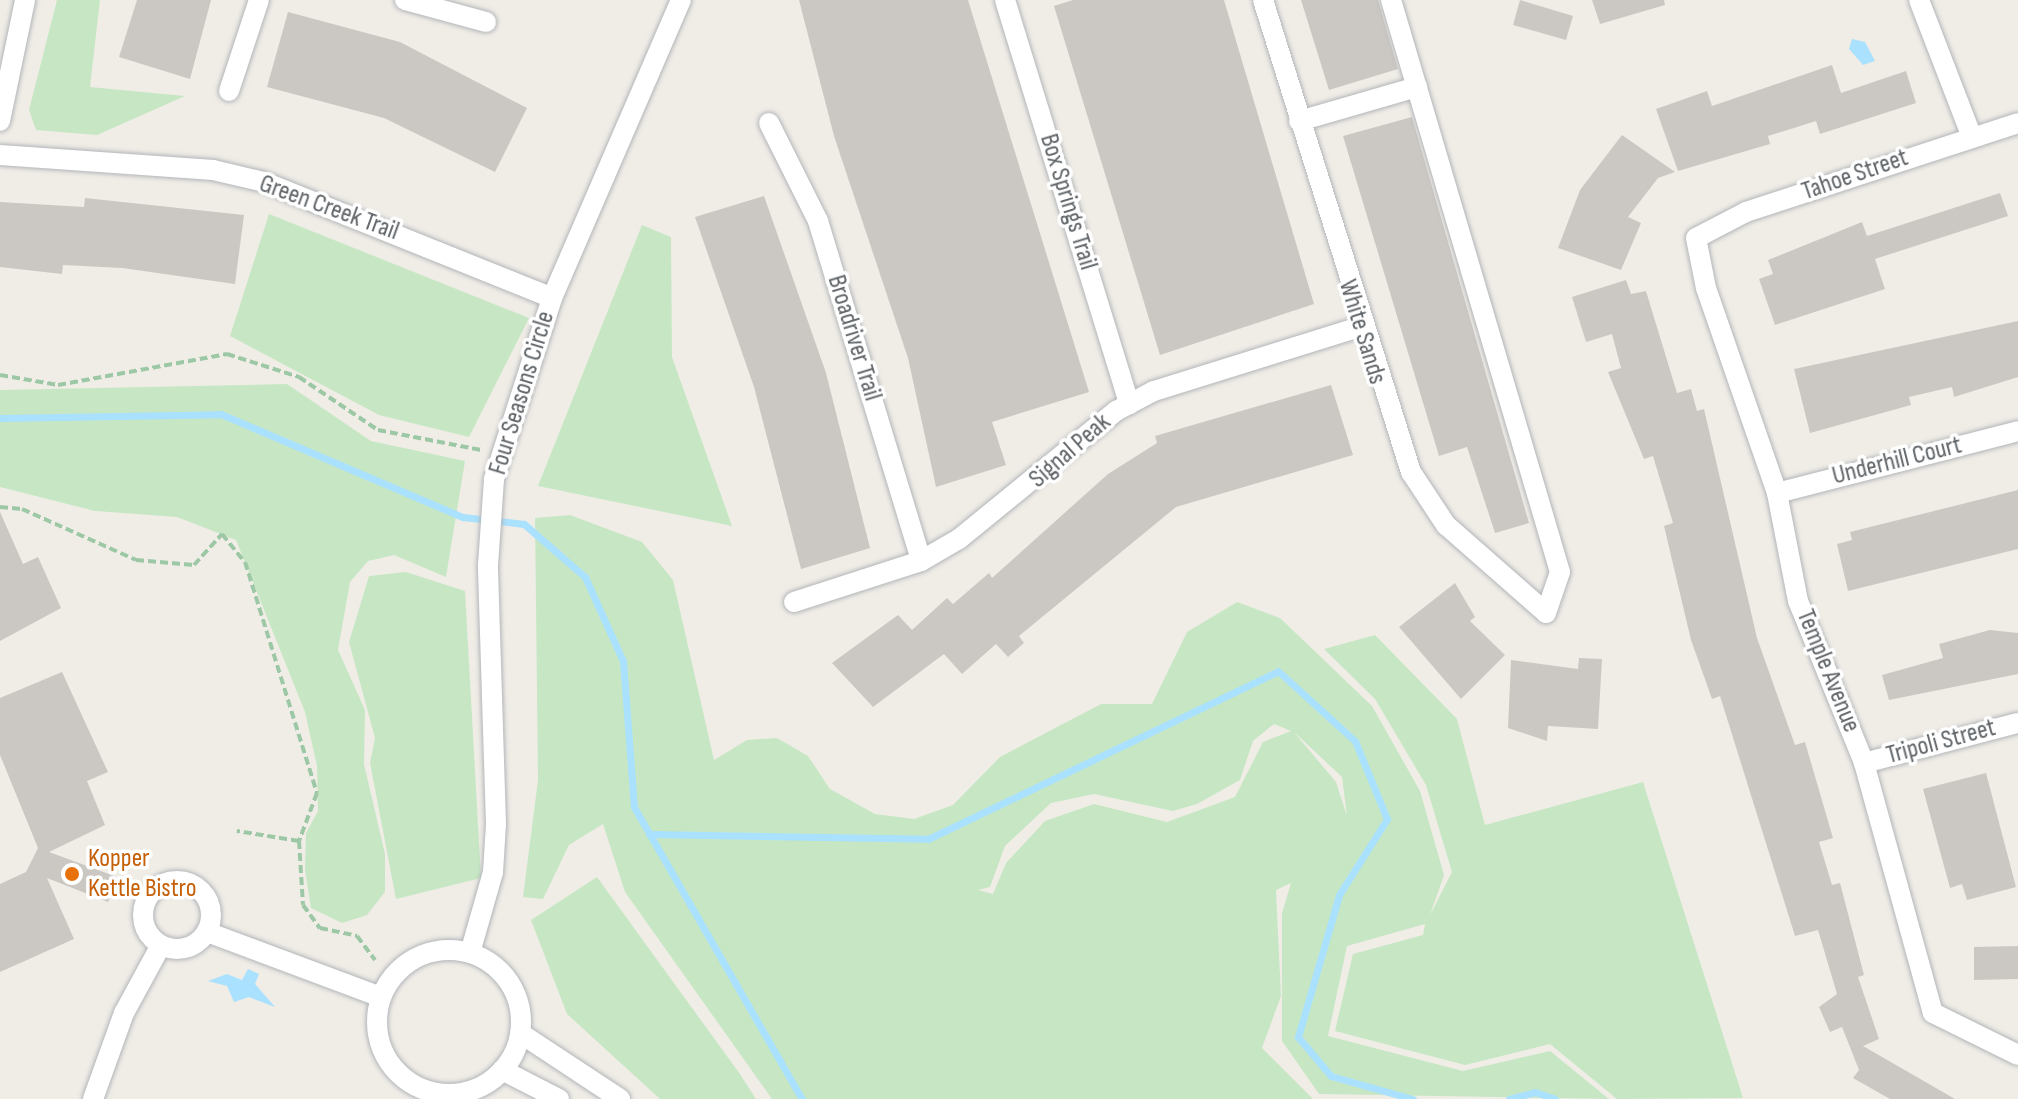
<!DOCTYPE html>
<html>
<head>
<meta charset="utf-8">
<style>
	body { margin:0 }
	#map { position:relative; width:2018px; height:1099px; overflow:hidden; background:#f0ede7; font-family:"Sofia Sans Condensed",sans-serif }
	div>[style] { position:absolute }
	.green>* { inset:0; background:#c7e7c4 }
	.water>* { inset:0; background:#a9e1fe }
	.stream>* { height:7px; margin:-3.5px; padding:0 3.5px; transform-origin:3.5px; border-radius:3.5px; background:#a9e1fe }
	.building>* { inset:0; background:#cbc8c3 }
	.path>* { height:4px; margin-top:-2px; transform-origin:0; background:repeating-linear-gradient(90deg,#9dc8a6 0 8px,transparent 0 12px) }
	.roads { filter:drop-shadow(0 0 2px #b2b5b9) drop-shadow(0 0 2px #b2b5b9) }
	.minor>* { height:20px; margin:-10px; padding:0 10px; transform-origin:10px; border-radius:10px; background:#fff }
	.minor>.ring { margin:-10px; padding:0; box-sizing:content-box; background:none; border:20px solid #fff; border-radius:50% }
	.dots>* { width:22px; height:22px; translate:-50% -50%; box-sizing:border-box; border:4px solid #fff; border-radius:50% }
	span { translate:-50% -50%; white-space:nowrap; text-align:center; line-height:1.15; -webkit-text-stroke:7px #fff; paint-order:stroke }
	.street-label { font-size:26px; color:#5e6367 }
	.food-label { font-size:26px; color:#c56008 }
	.left { translate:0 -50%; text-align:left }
</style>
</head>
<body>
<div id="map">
	<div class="green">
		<i style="clip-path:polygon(57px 0,100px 0,90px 87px,185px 96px,97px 135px,36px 130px,29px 110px)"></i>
		<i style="clip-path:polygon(269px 214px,529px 318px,469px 437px,379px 415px,230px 336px)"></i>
		<i style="clip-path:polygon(642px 225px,671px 237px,672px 357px,732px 526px,538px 486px)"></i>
		<i style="clip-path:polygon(287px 384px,371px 441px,465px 461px,446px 577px,394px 555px,368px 561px,350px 582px,338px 650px,365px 710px,364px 764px,385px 854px,385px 892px,367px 915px,342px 923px,311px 908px,305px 870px,306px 833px,318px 811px,317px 766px,305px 712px,236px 540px,177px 517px,95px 511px,0 487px,0 390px)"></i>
		<i style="clip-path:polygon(evenodd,570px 515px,642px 542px,673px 580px,714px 760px,747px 740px,777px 738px,808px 756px,830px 789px,875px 814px,914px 819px,953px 805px,1000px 757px,1101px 704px,1152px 704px,1187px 632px,1237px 602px,1280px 618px,1372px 706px,1420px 791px,1444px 875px,1430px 915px,1452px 872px,1426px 785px,1375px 699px,1324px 649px,1375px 635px,1457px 719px,1485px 825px,1643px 782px,1743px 1098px,1617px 1099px,1550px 1044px,1465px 1065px,1335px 1031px,1353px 954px,1423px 935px,1425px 924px,1347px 946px,1328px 1036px,1463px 1071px,1550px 1051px,1609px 1099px,1319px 1094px,1282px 1041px,1282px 913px,1291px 883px,1276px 890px,1281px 996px,1262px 1048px,1313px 1099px,772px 1099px,625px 892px,603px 824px,569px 845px,543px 899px,523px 897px,538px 780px,535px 518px,570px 515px,1274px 724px,1291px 731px,1263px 742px,1235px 797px,1167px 822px,1094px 804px,1045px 821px,1006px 863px,993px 894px,978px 890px,990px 887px,1005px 846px,1051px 803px,1094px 794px,1173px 811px,1197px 804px,1240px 780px,1253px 741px,1274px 724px,570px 515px,1294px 732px,1342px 777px,1347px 816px,1336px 782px,1294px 732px)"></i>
		<i style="clip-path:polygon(406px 572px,465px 591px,481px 878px,396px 899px,370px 763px,375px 738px,349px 642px,369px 576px)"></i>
		<i style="clip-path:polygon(597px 877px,740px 1074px,756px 1099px,660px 1099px,567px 1014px,531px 920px)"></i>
	</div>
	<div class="water">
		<i style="clip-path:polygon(1852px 39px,1865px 42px,1875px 61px,1863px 65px,1849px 49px)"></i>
		<i style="clip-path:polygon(248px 969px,259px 974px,255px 984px,275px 1007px,249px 997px,234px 1002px,227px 986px,208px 981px,227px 974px,242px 980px)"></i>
	</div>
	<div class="stream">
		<i style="left:0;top:418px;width:221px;rotate:-1deg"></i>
		<i style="left:221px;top:414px;width:263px;rotate:23.1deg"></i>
		<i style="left:463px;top:517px;width:61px;rotate:6.5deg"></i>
		<i style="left:524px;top:524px;width:81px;rotate:41deg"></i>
		<i style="left:585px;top:577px;width:92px;rotate:65.7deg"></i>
		<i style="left:623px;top:661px;width:146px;rotate:85.7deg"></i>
		<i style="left:634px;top:807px;width:337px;rotate:60.1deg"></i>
		<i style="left:649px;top:834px;width:279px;rotate:1deg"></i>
		<i style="left:928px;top:839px;width:388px;rotate:-25.6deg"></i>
		<i style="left:1278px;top:671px;width:104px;rotate:42.3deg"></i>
		<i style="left:1355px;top:741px;width:84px;rotate:67.7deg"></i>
		<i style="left:1387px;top:819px;width:90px;rotate:122.3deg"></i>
		<i style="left:1339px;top:895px;width:148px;rotate:106.1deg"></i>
		<i style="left:1298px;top:1037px;width:51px;rotate:49.8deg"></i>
		<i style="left:1331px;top:1076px;width:85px;rotate:15.7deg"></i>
		<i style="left:1509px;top:1099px;width:27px;rotate:-15deg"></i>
		<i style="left:1535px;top:1092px;width:21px;rotate:19deg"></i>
	</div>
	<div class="building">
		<i style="clip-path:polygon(137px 0,211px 0,190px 79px,119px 57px)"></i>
		<i style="clip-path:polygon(799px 0,968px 0,1089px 392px,992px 422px,1006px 465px,936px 487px,908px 358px,834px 136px)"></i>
		<i style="clip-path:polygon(1073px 0,1224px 0,1314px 304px,1160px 355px,1054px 6px)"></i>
		<i style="clip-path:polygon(1301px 0,1378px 0,1398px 69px,1329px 90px)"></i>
		<i style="clip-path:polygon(1520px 0,1573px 16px,1566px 40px,1513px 25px)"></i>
		<i style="clip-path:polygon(1592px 0,1664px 0,1665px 5px,1600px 24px)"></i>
		<i style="clip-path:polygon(288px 12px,400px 42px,527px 108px,495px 172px,384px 118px,267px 87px)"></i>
		<i style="clip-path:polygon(1832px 65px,1841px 93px,1906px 71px,1916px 103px,1820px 134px,1816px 121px,1768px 136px,1770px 144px,1678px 171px,1656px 109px,1707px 91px,1712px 106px)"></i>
		<i style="clip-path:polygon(1412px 117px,1529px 523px,1495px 533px,1467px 447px,1439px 456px,1343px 136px)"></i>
		<i style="clip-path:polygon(1622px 135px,1675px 172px,1658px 178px,1628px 217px,1641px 223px,1621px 270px,1558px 248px,1580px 190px)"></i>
		<i style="clip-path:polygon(2000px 193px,2008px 216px,1875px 259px,1885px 289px,1775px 325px,1759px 279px,1773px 274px,1768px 260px,1862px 222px,1867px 236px)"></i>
		<i style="clip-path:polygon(764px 196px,826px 373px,870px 548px,801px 569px,754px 387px,695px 217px)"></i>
		<i style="clip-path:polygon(85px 198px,244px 215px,235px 284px,122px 268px,63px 265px,62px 274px,0 267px,0 202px,84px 207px)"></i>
		<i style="clip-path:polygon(1626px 280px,1631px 294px,1646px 291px,1677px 393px,1691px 389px,1697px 411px,1704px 409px,1757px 638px,1795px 745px,1805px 742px,1833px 838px,1819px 842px,1832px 885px,1840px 883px,1864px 975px,1858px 977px,1879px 1039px,1863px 1046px,1955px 1099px,1890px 1099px,1853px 1078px,1859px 1070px,1842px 1027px,1830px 1032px,1819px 1007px,1837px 994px,1818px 930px,1795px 936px,1720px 696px,1712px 699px,1691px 640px,1664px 526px,1673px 523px,1653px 456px,1644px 459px,1608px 372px,1621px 368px,1612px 334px,1586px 342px,1572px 297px)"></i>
		<i style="clip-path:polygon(2018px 321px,2018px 377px,1954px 397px,1952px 387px,1909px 397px,1911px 405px,1810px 433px,1794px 369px)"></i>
		<i style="clip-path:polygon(1331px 385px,1353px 455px,1176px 507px,1019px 636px,1024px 643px,1008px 657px,996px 644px,962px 674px,944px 654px,873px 707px,832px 663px,898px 615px,912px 630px,947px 598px,953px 604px,989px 573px,992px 578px,1108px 474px,1157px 443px,1155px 436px)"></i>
		<i style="clip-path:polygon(2018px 490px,2018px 549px,1848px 591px,1837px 544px,1852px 540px,1850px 532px)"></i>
		<i style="clip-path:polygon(0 512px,23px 564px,38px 557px,61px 608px,0 641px)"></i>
		<i style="clip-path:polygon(1455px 583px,1475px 617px,1470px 621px,1505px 655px,1461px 699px,1399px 627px)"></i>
		<i style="clip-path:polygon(1990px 630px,2018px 633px,2018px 674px,1889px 700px,1882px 675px,1943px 658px,1939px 644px)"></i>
		<i style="clip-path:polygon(1579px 658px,1602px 659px,1598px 729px,1548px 726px,1547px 741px,1508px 728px,1511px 660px,1578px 669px)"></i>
		<i style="clip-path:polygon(62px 672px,108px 772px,87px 781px,105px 825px,49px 852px,117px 877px,108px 902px,47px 878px,74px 939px,0 972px,0 884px,26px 872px,38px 848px,0 755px,0 698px)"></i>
		<i style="clip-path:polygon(1986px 773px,2016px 887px,1967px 900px,1962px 884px,1950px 888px,1923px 789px)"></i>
		<i style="clip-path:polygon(2018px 946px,2018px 979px,1974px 980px,1974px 947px)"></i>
	</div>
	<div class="path">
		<i style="left:0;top:375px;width:59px;rotate:9.8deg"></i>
		<i style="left:58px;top:385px;width:172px;rotate:-10.4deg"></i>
		<i style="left:227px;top:354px;width:76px;rotate:17.7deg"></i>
		<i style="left:299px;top:377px;width:95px;rotate:33.9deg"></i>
		<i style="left:378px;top:430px;width:105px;rotate:11deg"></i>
		<i style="left:0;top:507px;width:22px;rotate:5deg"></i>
		<i style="left:22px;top:509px;width:125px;rotate:24.1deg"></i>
		<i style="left:136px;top:560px;width:58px;rotate:4.9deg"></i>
		<i style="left:194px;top:565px;width:42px;rotate:-47.9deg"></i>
		<i style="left:222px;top:534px;width:36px;rotate:51deg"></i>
		<i style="left:245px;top:562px;width:242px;rotate:72.7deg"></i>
		<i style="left:317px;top:793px;width:51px;rotate:110.6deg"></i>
		<i style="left:299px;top:841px;width:63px;rotate:-170.8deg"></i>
		<i style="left:299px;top:841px;width:64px;rotate:86.4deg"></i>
		<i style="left:303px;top:905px;width:29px;rotate:54deg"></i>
		<i style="left:320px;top:928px;width:38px;rotate:12deg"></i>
		<i style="left:357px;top:936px;width:30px;rotate:53deg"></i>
	</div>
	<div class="roads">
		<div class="minor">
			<i style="left:405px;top:0;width:84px;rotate:15.2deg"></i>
			<i style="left:1005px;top:0;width:423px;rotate:72.9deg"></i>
			<i style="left:1263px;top:0;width:495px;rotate:72.6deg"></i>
			<i style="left:1411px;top:472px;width:64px;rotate:56.6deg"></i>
			<i style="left:1446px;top:525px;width:133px;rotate:41.3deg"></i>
			<i style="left:1546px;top:613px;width:43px;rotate:-71.1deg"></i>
			<i style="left:1560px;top:572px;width:596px;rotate:-106.46deg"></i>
			<i style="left:1919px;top:0;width:145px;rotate:68.9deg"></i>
			<i style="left:229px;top:91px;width:96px;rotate:-71.8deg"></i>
			<i style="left:0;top:121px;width:124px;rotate:-78.3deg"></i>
			<i style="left:1299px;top:121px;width:123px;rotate:-16.1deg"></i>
			<i style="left:769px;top:123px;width:110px;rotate:63.4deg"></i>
			<i style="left:818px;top:221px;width:355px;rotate:73.1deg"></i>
			<i style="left:2018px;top:123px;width:286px;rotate:161.9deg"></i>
			<i style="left:1746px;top:212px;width:56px;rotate:152.5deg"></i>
			<i style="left:1696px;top:238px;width:51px;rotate:78.7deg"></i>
			<i style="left:1706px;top:288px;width:217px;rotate:70.9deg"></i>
			<i style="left:1777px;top:493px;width:110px;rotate:79deg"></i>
			<i style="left:1798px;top:601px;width:175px;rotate:67.8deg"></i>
			<i style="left:1864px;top:763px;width:259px;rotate:74.6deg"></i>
			<i style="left:1933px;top:1013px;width:95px;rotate:26.3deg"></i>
			<i style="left:0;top:155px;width:214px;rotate:4deg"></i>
			<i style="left:213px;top:170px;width:52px;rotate:13.2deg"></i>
			<i style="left:264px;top:182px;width:310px;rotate:21.9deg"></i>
			<i style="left:1777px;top:493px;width:249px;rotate:-14.4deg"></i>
			<i style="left:794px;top:602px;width:133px;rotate:-17.9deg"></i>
			<i style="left:921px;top:561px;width:44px;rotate:-30.1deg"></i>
			<i style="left:959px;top:539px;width:203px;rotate:-39.2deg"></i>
			<i style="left:1116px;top:411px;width:43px;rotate:-27.8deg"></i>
			<i style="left:1154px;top:391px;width:216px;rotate:-17.3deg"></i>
			<i style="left:1864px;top:763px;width:159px;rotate:-14.6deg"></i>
			<i class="ring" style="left:143px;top:881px;width:48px;height:48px"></i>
			<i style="left:207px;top:932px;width:186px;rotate:20.5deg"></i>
			<i class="ring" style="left:377px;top:950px;width:124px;height:124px"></i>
			<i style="left:470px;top:953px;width:84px;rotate:-74.1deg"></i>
			<i style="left:493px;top:872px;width:48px;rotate:-86.4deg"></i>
			<i style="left:496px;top:824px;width:259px;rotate:-91.8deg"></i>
			<i style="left:488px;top:565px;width:86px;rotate:-86deg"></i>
			<i style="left:494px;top:479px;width:190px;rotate:-72.2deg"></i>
			<i style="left:552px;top:298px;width:325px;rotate:-66.6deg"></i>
			<i style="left:520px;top:1033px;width:120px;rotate:33.4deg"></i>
			<i style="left:502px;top:1070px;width:64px;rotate:27deg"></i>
			<i style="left:93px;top:1099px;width:91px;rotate:-70.2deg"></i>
			<i style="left:124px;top:1013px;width:77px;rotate:-61.4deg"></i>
		</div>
	</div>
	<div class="dots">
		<i style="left:72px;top:874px;background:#e8710a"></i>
	</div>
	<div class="street-label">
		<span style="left:1855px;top:175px;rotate:-19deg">Tahoe Street</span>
		<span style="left:1068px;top:202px;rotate:73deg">Box Springs Trail</span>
		<span style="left:329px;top:208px;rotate:20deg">Green Creek Trail</span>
		<span style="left:1362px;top:332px;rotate:73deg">White Sands</span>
		<span style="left:854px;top:338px;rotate:73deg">Broadriver Trail</span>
		<span style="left:522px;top:393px;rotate:-73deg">Four Seasons Circle</span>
		<span style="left:1070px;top:451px;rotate:-41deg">Signal Peak</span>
		<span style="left:1897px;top:461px;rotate:-14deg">Underhill Court</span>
		<span style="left:1828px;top:671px;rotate:68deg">Temple Avenue</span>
		<span style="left:1941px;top:742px;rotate:-15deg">Tripoli Street</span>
	</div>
	<div class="food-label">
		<span class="left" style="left:88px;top:874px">Kopper<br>Kettle Bistro</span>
	</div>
</div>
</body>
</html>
